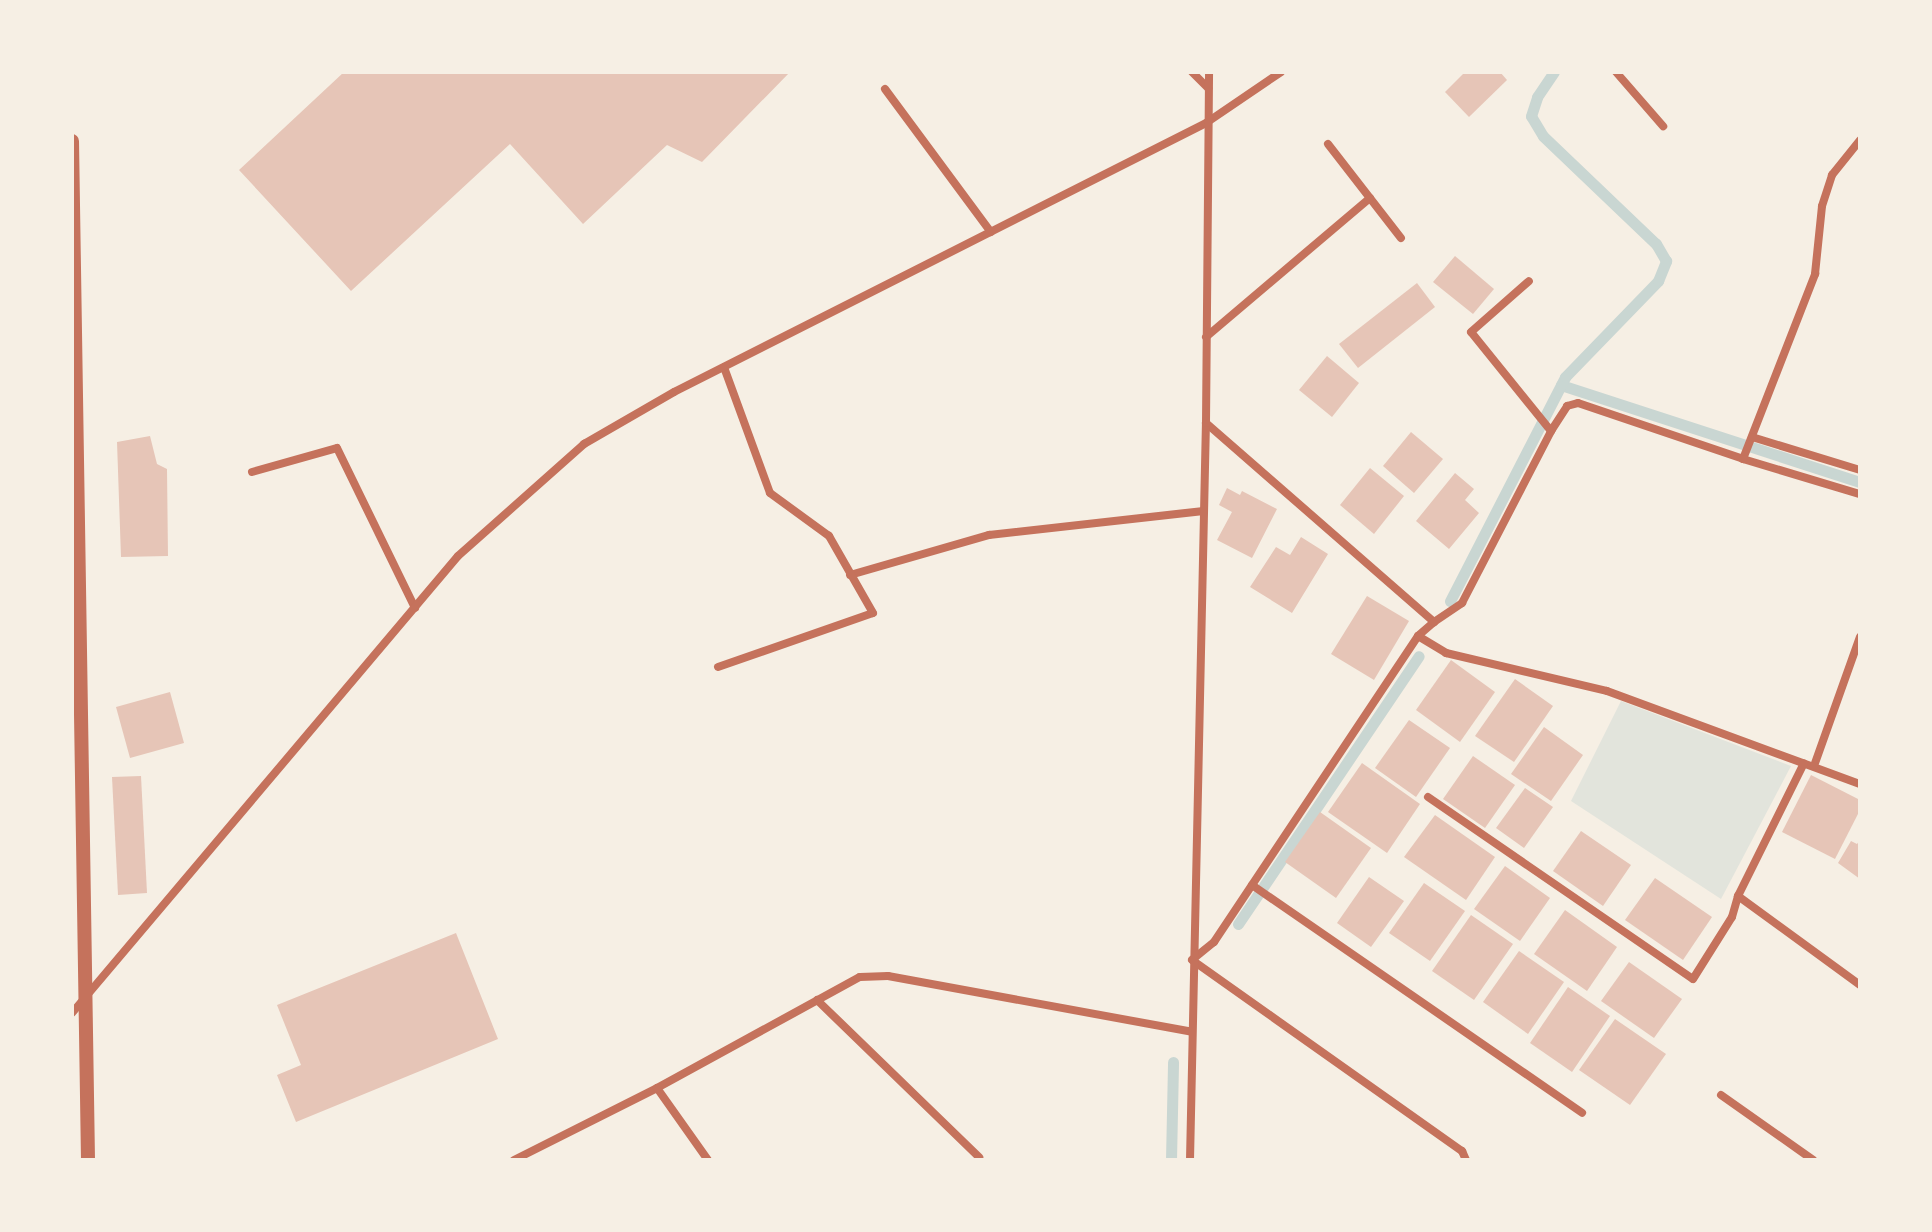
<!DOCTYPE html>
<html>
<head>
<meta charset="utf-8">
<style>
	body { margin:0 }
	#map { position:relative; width:1932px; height:1232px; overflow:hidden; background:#f6efe4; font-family:"Times New Roman",serif }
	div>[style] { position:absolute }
	.green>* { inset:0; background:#e2e4dc }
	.stream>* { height:11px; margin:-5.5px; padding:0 5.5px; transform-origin:5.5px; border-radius:5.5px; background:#c9d6d2 }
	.building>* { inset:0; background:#e6c5b7 }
	.minor>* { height:8px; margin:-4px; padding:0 4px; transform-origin:4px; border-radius:4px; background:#c5725c }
	.tertiary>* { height:14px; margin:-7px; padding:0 7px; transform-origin:7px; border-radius:7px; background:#c5725c }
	span { translate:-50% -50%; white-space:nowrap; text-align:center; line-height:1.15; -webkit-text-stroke:6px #f6efe4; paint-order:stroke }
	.frame { position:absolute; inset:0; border:74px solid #f6efe4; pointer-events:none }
</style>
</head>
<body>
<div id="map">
	<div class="green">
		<i style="clip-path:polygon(1621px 701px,1791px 766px,1721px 899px,1571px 801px)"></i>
	</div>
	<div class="stream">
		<i style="left:1561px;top:385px;width:314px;rotate:18deg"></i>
		<i style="left:1450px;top:601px;width:252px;rotate:-62.8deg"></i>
		<i style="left:1565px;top:377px;width:134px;rotate:-45.9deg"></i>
		<i style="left:1658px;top:281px;width:22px;rotate:-68deg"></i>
		<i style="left:1666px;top:261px;width:20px;rotate:-120deg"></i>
		<i style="left:1656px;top:244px;width:156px;rotate:-136.3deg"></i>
		<i style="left:1543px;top:136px;width:23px;rotate:-121deg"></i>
		<i style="left:1531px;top:116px;width:20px;rotate:-72deg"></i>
		<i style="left:1537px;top:97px;width:30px;rotate:-56deg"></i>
		<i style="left:1238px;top:924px;width:323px;rotate:-56deg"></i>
		<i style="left:1171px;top:1160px;width:98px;rotate:-88.8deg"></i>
	</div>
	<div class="building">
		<i style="clip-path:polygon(344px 72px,790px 72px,702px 162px,667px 145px,583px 224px,510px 144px,351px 291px,239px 170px)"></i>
		<i style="clip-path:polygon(1465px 72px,1500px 72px,1507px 80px,1469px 117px,1445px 92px)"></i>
		<i style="clip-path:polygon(1455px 256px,1494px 289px,1473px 314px,1433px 282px)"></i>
		<i style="clip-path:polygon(1417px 283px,1435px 307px,1358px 368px,1339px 344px)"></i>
		<i style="clip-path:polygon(1327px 356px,1359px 383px,1332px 417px,1299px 390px)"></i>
		<i style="clip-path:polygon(1411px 432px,1443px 459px,1414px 493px,1383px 466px)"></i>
		<i style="clip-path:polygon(150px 436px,157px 464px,167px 469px,168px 556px,121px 557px,117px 442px)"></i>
		<i style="clip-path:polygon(1370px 468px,1404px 496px,1374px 534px,1340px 505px)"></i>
		<i style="clip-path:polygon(1455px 473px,1474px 489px,1465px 500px,1479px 513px,1449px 549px,1416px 521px)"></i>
		<i style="clip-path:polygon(1227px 488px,1240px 495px,1242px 491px,1277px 509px,1252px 558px,1217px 540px,1232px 512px,1219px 505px)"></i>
		<i style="clip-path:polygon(1301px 537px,1328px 554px,1292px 613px,1250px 587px,1276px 547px,1290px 555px)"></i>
		<i style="clip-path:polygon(1367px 596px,1409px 621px,1374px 680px,1331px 654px)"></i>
		<i style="clip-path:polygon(1451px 660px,1495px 692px,1460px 742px,1416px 710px)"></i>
		<i style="clip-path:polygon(1515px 679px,1553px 706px,1514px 762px,1475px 736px)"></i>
		<i style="clip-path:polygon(170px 692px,184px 743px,130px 758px,116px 707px)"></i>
		<i style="clip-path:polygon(1409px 720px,1450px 748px,1416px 797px,1375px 768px)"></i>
		<i style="clip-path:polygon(1544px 727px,1583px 755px,1551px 801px,1511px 774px)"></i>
		<i style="clip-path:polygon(1473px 756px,1515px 785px,1485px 828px,1443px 799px)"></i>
		<i style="clip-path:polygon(1362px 763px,1420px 804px,1387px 853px,1328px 812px)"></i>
		<i style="clip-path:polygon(1811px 775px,1860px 800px,1860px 810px,1835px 859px,1782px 832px)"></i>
		<i style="clip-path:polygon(141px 776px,147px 893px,118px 895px,112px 777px)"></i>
		<i style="clip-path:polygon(1525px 788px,1553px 807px,1524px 848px,1496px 828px)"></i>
		<i style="clip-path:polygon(1320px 812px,1371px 848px,1336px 898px,1285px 862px)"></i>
		<i style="clip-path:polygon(1435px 815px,1495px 857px,1466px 900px,1404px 857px)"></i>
		<i style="clip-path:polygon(1581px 831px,1631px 865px,1603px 906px,1553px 871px)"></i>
		<i style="clip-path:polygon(1860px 840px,1860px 879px,1838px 863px,1851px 841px,1857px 844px)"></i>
		<i style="clip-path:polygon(1505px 866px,1550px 898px,1520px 941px,1474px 909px)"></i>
		<i style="clip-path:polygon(1369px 877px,1404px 901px,1371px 947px,1337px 923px)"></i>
		<i style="clip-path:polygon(1655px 878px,1712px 917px,1683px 960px,1625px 920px)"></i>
		<i style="clip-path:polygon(1424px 883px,1465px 911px,1430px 961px,1389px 933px)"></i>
		<i style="clip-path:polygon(1565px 910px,1617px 947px,1587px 991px,1534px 954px)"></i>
		<i style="clip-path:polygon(1471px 915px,1513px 944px,1474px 1000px,1432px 971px)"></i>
		<i style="clip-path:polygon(456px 933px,498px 1039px,296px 1122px,277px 1075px,301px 1065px,277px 1005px)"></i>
		<i style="clip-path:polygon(1519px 951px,1564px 982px,1528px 1034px,1483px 1002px)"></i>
		<i style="clip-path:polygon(1629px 962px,1682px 999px,1654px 1038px,1601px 1001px)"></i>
		<i style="clip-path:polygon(1568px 987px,1610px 1016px,1572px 1072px,1530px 1043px)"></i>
		<i style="clip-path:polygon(1615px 1019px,1666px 1054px,1630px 1105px,1579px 1070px)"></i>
	</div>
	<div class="minor">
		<i style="left:1192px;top:72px;width:23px;rotate:45deg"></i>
		<i style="left:1616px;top:72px;width:72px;rotate:49deg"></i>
		<i style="left:885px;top:89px;width:178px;rotate:53.5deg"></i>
		<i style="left:1328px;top:144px;width:119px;rotate:52.2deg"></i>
		<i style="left:1206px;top:337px;width:215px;rotate:-40.3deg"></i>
		<i style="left:1206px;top:423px;width:303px;rotate:41.1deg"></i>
		<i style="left:1434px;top:622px;width:21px;rotate:139deg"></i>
		<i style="left:1418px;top:636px;width:368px;rotate:123.7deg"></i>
		<i style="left:1214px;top:942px;width:28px;rotate:141deg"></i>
		<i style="left:1192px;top:960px;width:331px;rotate:35.3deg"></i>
		<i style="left:1462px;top:1151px;width:10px;rotate:66deg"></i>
		<i style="left:1551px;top:431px;width:30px;rotate:-57deg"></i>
		<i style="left:1567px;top:406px;width:11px;rotate:-15deg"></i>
		<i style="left:1578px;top:403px;width:174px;rotate:18.7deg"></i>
		<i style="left:1743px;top:459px;width:199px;rotate:-68.7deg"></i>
		<i style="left:1815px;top:274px;width:68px;rotate:-84.1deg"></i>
		<i style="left:1822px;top:206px;width:33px;rotate:-72deg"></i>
		<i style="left:1832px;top:175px;width:45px;rotate:-51.3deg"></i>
		<i style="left:1752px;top:437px;width:113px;rotate:17deg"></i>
		<i style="left:1743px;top:459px;width:122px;rotate:16.7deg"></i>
		<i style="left:252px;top:472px;width:88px;rotate:-15.8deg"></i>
		<i style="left:337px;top:448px;width:178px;rotate:64deg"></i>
		<i style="left:850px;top:575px;width:145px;rotate:-16.1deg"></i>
		<i style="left:989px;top:535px;width:216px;rotate:-6.4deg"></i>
		<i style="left:1434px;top:622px;width:34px;rotate:-34deg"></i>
		<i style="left:1462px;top:603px;width:194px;rotate:-62.6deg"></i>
		<i style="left:1551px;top:431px;width:127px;rotate:-128.9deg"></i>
		<i style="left:1471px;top:332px;width:77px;rotate:-41.3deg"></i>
		<i style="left:1418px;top:636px;width:33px;rotate:31deg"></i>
		<i style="left:1446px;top:653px;width:165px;rotate:13.3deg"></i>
		<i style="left:1607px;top:691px;width:270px;rotate:20.2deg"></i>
		<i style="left:718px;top:667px;width:164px;rotate:-19.2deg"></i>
		<i style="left:873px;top:613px;width:89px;rotate:-119.7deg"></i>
		<i style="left:829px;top:536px;width:73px;rotate:-143.9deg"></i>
		<i style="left:770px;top:493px;width:134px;rotate:-110.1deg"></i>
		<i style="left:1814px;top:766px;width:137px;rotate:-70.4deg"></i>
		<i style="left:1428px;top:797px;width:321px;rotate:34.5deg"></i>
		<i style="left:1693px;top:979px;width:73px;rotate:-57.8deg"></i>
		<i style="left:1732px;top:917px;width:22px;rotate:-74deg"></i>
		<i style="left:1738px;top:896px;width:148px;rotate:-63.6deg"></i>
		<i style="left:1252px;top:885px;width:401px;rotate:34.6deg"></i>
		<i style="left:1738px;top:896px;width:151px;rotate:36.1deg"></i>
		<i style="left:817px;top:1000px;width:226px;rotate:44.1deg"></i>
		<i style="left:72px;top:1013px;width:598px;rotate:-49.81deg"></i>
		<i style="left:458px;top:556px;width:169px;rotate:-41.6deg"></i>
		<i style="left:584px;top:444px;width:104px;rotate:-30deg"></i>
		<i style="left:674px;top:392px;width:596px;rotate:-26.82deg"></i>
		<i style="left:1206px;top:123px;width:91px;rotate:-34.2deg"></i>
		<i style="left:657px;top:1088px;width:88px;rotate:54.7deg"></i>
		<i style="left:1721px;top:1095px;width:113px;rotate:35.2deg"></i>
		<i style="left:514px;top:1160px;width:160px;rotate:-26.7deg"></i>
		<i style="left:657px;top:1088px;width:231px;rotate:-28.7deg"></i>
		<i style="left:860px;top:977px;width:28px;rotate:-2deg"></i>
		<i style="left:888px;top:976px;width:309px;rotate:10.4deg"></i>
		<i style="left:1190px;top:1160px;width:737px;rotate:-88.76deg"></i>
		<i style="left:1206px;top:423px;width:351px;rotate:-89.5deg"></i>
	</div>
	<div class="tertiary">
		<i style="left:72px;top:141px;width:1019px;rotate:89.1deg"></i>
	</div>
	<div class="frame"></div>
</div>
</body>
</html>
